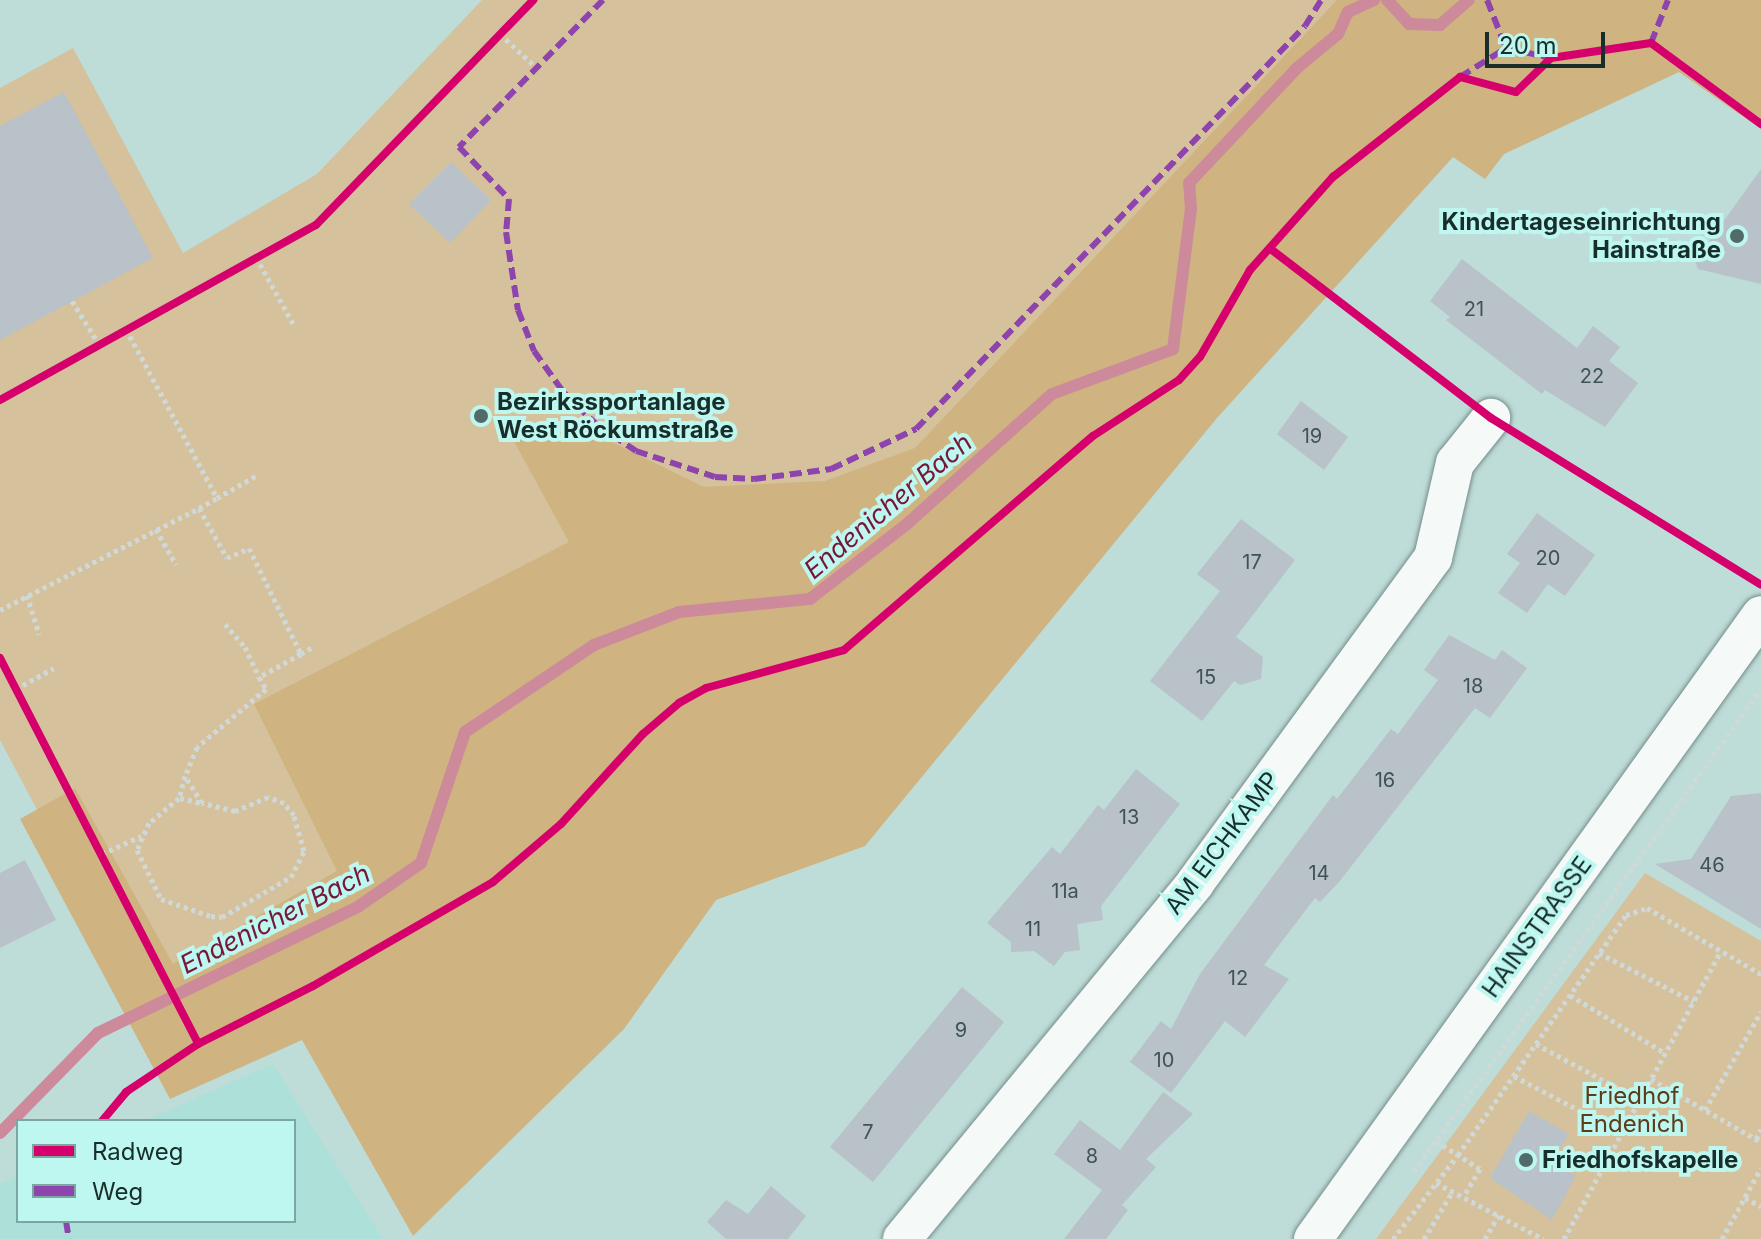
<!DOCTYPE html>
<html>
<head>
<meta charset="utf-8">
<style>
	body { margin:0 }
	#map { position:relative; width:1761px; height:1239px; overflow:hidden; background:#bedcd8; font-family:Inter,sans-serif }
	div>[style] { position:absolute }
	.built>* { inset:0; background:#aee0da }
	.green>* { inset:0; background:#d5c19c }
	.forest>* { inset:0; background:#cfb381 }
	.stream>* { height:12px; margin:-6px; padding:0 6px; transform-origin:6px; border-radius:6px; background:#cc8a9b }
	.building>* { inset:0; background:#b8c2c8 }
	.path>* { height:5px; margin-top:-2.5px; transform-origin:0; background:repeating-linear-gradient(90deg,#d0d9d8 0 4px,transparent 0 8px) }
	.roads { filter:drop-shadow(0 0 2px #758d8a) drop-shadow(0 0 2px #758d8a) }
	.minor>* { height:38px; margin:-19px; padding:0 19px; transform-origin:19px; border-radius:19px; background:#f5faf9 }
	.quiet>* { height:6px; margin-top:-3px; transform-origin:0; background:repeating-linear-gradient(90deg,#8e44ad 0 12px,transparent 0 18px) }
	.cycleway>* { height:8px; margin:-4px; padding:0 4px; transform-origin:4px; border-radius:4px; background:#d6006c }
	.dots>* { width:22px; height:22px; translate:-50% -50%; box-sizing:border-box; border:4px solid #bdf7ef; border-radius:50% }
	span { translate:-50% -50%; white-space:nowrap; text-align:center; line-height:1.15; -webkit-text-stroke:8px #bdf7ef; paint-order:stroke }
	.number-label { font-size:20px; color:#3f5352 }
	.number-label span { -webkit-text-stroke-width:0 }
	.poi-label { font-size:24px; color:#172e2b; font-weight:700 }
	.right { translate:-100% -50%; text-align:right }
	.left { translate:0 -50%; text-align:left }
	.street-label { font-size:24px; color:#172e2b }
	.park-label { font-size:24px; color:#5c3c19 }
	.water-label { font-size:26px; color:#781638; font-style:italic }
	.legend { position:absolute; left:16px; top:1119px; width:280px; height:104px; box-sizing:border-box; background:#bdf7ef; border:2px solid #7ba7a1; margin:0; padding:10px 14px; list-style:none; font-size:24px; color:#172e2b }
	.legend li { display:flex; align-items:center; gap:16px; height:40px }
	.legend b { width:40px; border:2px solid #7ba7a1 }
	.scale { position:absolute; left:1485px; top:32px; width:120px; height:36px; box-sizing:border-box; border:4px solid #172e2b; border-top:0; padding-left:10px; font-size:24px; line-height:28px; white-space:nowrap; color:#172e2b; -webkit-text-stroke:6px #bdf7ef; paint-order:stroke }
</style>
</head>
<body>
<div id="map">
	<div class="built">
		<i style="clip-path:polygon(273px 1064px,383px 1239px,0 1239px,0 1184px,18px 1176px,18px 1221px,294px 1221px,294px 1121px,144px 1121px)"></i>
	</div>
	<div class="green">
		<i style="clip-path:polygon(482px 0,1343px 0,813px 579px,140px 1003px,0 740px,0 88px,73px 48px,183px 253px,317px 174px)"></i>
		<i style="clip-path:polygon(1645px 873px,1761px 941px,1761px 1239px,1376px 1239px)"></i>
	</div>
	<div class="forest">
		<i style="clip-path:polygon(1337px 0,1761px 0,1761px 129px,1679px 72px,1504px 154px,1485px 179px,1453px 157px,1217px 418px,865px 846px,716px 900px,624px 1029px,413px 1236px,302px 1040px,170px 1099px,20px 819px,75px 788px,173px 964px,337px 871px,254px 704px,569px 542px,509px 432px,581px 427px,704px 487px,825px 481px,915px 448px)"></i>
	</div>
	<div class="stream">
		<i style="left:1387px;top:0;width:33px;rotate:47deg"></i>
		<i style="left:1409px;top:24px;width:31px;rotate:2deg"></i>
		<i style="left:1440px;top:25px;width:38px;rotate:-41deg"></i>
		<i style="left:0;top:1133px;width:140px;rotate:-45.6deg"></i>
		<i style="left:98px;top:1033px;width:290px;rotate:-25.9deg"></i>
		<i style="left:359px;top:906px;width:75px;rotate:-34.7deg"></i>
		<i style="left:421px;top:863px;width:138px;rotate:-71.4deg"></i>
		<i style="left:465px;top:732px;width:156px;rotate:-34deg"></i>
		<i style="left:594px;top:645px;width:91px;rotate:-21.2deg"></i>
		<i style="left:679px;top:612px;width:132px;rotate:-5.7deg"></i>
		<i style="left:810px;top:599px;width:123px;rotate:-37.7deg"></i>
		<i style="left:907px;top:524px;width:195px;rotate:-41.9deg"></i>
		<i style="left:1052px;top:394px;width:129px;rotate:-20.4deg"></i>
		<i style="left:1173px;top:349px;width:141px;rotate:-82.7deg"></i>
		<i style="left:1191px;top:209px;width:26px;rotate:-94deg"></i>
		<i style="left:1189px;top:183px;width:158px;rotate:-46.8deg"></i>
		<i style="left:1297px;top:68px;width:53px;rotate:-39.7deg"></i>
		<i style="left:1338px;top:34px;width:24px;rotate:-66deg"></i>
		<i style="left:1348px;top:12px;width:29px;rotate:-25deg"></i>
	</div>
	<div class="building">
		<i style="clip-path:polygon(64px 92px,153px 258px,0 340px,0 126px)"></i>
		<i style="clip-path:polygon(451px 162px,491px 200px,450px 243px,409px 204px)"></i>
		<i style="clip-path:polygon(1761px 169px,1761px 284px,1698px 269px,1695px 261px)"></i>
		<i style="clip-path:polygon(1462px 259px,1577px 348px,1593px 326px,1620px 347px,1609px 361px,1638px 383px,1605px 427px,1545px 390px,1542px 394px,1446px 320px,1450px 317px,1430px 301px)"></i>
		<i style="clip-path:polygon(1301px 401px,1348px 437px,1324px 470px,1277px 434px)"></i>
		<i style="clip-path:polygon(1537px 513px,1595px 555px,1565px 596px,1548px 584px,1527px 613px,1498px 593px,1520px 563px,1507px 554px)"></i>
		<i style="clip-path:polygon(1241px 519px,1295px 560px,1236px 637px,1263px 657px,1261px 679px,1240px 685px,1234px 681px,1202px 721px,1150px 681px,1220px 591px,1197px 574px)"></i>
		<i style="clip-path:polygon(1449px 635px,1495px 660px,1502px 650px,1527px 668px,1490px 718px,1475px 708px,1339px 882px,1320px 902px,1315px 898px,1264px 965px,1289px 979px,1245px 1037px,1225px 1021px,1171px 1093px,1130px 1062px,1161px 1021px,1171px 1029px,1200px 974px,1333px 795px,1337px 799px,1391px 729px,1398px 734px,1438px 680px,1424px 670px)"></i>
		<i style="clip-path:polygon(1136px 769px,1180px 804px,1101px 906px,1103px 920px,1077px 924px,1080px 950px,1065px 952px,1054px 966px,1034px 951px,1011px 952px,1011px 942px,987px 923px,1052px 847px,1060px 854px,1098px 805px,1104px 810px)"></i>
		<i style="clip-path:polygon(1761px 793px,1761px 929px,1655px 864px,1691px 859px,1731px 796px)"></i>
		<i style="clip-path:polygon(25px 860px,56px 920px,0 948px,0 873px)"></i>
		<i style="clip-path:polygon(962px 987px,1004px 1022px,873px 1182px,830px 1147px)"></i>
		<i style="clip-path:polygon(1163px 1092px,1193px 1114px,1146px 1159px,1156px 1167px,1122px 1205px,1128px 1210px,1106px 1239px,1064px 1239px,1102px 1190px,1054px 1154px,1080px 1120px,1120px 1150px)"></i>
		<i style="clip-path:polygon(1529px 1111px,1569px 1134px,1550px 1165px,1576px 1175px,1552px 1220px,1490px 1178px)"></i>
		<i style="clip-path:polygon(771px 1186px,806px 1216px,788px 1239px,726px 1239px,707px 1222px,726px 1200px,748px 1214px)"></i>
	</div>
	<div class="path">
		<i style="left:500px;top:34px;width:50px;rotate:42.6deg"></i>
		<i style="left:256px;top:257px;width:80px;rotate:60.9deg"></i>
		<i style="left:72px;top:301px;width:51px;rotate:57.9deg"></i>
		<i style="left:126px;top:329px;width:192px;rotate:61.7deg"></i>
		<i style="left:217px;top:498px;width:48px;rotate:-29.7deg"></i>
		<i style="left:199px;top:508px;width:21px;rotate:-29deg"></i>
		<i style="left:156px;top:529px;width:41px;rotate:60.9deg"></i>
		<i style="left:27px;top:595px;width:41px;rotate:72.9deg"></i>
		<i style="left:0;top:610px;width:224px;rotate:-27.1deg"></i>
		<i style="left:199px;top:508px;width:57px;rotate:60.8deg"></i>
		<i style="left:227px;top:558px;width:24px;rotate:-24deg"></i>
		<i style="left:249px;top:548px;width:118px;rotate:63.9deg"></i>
		<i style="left:301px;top:654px;width:48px;rotate:151.3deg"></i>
		<i style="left:259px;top:677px;width:14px;rotate:60deg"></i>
		<i style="left:266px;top:689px;width:90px;rotate:140deg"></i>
		<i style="left:197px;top:747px;width:31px;rotate:112deg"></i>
		<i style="left:185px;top:776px;width:23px;rotate:105deg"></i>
		<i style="left:179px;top:798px;width:39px;rotate:140deg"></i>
		<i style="left:149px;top:823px;width:30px;rotate:114deg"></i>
		<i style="left:137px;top:850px;width:55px;rotate:63.9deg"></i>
		<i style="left:161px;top:899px;width:53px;rotate:18.8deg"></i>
		<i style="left:211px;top:916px;width:11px;rotate:5deg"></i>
		<i style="left:222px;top:917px;width:80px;rotate:-30.1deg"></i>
		<i style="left:291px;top:877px;width:29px;rotate:-63deg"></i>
		<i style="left:304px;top:851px;width:37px;rotate:-106deg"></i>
		<i style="left:294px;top:815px;width:16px;rotate:-130deg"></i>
		<i style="left:284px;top:803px;width:17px;rotate:-159deg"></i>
		<i style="left:268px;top:797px;width:36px;rotate:157deg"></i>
		<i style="left:235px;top:811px;width:34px;rotate:-166deg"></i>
		<i style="left:202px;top:803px;width:32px;rotate:-122deg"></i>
		<i style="left:225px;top:624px;width:30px;rotate:49deg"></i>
		<i style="left:245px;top:647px;width:33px;rotate:65deg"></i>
		<i style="left:301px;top:654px;width:15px;rotate:-32deg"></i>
		<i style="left:16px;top:689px;width:43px;rotate:-28.9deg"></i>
		<i style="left:180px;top:798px;width:22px;rotate:13deg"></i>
		<i style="left:102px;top:854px;width:43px;rotate:-24.8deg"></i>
		<i style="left:1599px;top:953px;width:106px;rotate:27.1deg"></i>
		<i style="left:1570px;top:995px;width:111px;rotate:31.4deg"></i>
		<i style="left:1536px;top:1044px;width:118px;rotate:28.3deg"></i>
		<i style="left:1514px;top:1076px;width:122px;rotate:27.8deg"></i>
		<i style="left:1651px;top:1079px;width:127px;rotate:29.8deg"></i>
		<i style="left:1705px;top:1110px;width:113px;rotate:-60.3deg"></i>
		<i style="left:1756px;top:1139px;width:11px;rotate:-63deg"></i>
		<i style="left:1436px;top:1141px;width:52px;rotate:32.5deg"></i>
		<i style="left:1480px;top:1169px;width:31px;rotate:121deg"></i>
		<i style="left:1414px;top:1171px;width:594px;rotate:-54.25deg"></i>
		<i style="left:1436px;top:1183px;width:121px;rotate:27.6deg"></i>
		<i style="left:1745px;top:1198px;width:18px;rotate:27deg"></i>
		<i style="left:1393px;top:1239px;width:106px;rotate:-52.3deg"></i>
		<i style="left:1458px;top:1155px;width:293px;rotate:-55deg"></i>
		<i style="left:1626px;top:915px;width:22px;rotate:-18deg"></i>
		<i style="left:1647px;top:908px;width:132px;rotate:30.1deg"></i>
		<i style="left:1424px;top:1239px;width:52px;rotate:-59deg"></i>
		<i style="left:1485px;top:1239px;width:28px;rotate:-60deg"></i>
		<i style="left:1564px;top:1239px;width:328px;rotate:-61.4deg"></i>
		<i style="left:1722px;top:1239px;width:81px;rotate:-61.2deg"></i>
	</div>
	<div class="roads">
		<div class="minor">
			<i style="left:902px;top:1239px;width:461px;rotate:-50.5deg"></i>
			<i style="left:1195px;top:883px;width:403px;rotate:-53.8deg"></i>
			<i style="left:1433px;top:558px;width:98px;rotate:-77deg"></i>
			<i style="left:1455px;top:463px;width:58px;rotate:-51.3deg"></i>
			<i style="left:1313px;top:1239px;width:768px;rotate:-54.32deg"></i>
		</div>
	</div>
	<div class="quiet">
		<i style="left:603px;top:0;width:206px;rotate:134.4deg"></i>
		<i style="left:459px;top:147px;width:72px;rotate:46.1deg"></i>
		<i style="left:509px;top:199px;width:33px;rotate:95deg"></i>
		<i style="left:506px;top:232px;width:79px;rotate:81.3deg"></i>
		<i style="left:518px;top:310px;width:44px;rotate:68.7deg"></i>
		<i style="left:534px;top:351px;width:52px;rotate:54.5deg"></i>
		<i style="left:564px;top:393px;width:46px;rotate:44.1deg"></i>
		<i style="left:597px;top:425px;width:47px;rotate:33.7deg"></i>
		<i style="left:636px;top:451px;width:83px;rotate:18.2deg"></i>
		<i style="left:715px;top:477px;width:39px;rotate:3deg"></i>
		<i style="left:754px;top:479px;width:78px;rotate:-7.4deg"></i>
		<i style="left:831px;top:469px;width:94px;rotate:-25.2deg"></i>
		<i style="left:916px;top:429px;width:560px;rotate:-46.01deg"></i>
		<i style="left:1305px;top:26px;width:31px;rotate:-58deg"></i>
		<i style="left:1487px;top:0;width:52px;rotate:68.4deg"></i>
		<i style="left:1506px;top:48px;width:46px;rotate:12.5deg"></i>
		<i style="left:1651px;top:43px;width:46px;rotate:-68.4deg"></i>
		<i style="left:1460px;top:77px;width:54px;rotate:-32.2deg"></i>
		<i style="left:66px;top:1221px;width:18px;rotate:81deg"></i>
	</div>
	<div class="cycleway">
		<i style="left:1272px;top:250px;width:276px;rotate:37.5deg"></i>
		<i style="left:1491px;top:418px;width:317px;rotate:31.7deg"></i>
		<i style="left:0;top:400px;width:361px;rotate:-29deg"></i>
		<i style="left:316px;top:225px;width:313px;rotate:-46deg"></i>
		<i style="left:0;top:658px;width:434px;rotate:62.8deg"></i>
		<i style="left:102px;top:1121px;width:38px;rotate:-50deg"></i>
		<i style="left:126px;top:1092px;width:87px;rotate:-33.7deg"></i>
		<i style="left:198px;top:1044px;width:129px;rotate:-26.8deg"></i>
		<i style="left:313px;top:986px;width:208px;rotate:-30deg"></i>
		<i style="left:493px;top:882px;width:89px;rotate:-40.5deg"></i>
		<i style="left:561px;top:824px;width:122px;rotate:-47.7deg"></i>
		<i style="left:643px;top:734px;width:48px;rotate:-40.7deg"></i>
		<i style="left:679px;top:703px;width:31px;rotate:-29deg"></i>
		<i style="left:706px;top:688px;width:143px;rotate:-15.4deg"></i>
		<i style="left:844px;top:650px;width:328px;rotate:-40.7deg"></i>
		<i style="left:1093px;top:436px;width:103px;rotate:-33.1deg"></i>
		<i style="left:1179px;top:380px;width:31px;rotate:-48deg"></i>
		<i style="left:1200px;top:357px;width:100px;rotate:-60.1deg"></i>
		<i style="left:1250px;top:270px;width:125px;rotate:-48.3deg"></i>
		<i style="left:1333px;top:177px;width:162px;rotate:-38.2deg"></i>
		<i style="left:1460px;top:77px;width:58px;rotate:15deg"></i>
		<i style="left:1516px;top:92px;width:49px;rotate:-44.2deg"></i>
		<i style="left:1551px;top:58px;width:101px;rotate:-8.5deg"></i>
		<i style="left:1651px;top:43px;width:137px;rotate:36.4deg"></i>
	</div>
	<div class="dots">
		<i style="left:1737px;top:236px;background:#516b68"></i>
		<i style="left:481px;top:416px;background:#516b68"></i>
		<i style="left:1526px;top:1160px;background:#516b68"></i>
	</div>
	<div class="number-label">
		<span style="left:1474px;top:309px">21</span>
		<span style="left:1592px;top:376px">22</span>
		<span style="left:1312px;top:436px">19</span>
		<span style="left:1548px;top:558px">20</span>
		<span style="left:1252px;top:562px">17</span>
		<span style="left:1206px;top:677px">15</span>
		<span style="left:1473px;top:686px">18</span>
		<span style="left:1385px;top:780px">16</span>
		<span style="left:1129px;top:817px">13</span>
		<span style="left:1712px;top:865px">46</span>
		<span style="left:1319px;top:873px">14</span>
		<span style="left:1065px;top:891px">11a</span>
		<span style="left:1033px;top:929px">11</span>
		<span style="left:1238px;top:978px">12</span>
		<span style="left:961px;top:1030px">9</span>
		<span style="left:1164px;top:1060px">10</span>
		<span style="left:868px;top:1132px">7</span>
		<span style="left:1092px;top:1156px">8</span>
	</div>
	<div class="poi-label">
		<span class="right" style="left:1721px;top:236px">Kindertageseinrichtung<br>Hainstraße</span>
		<span class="left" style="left:497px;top:416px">Bezirkssportanlage<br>West Röckumstraße</span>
		<span class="left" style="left:1542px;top:1160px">Friedhofskapelle</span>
	</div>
	<div class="street-label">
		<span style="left:1222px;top:843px;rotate:-53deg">AM EICHKAMP</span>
		<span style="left:1537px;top:927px;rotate:-54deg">HAINSTRASSE</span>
	</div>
	<div class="park-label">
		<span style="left:1632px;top:1110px">Friedhof<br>Endenich</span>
	</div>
	<div class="water-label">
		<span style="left:888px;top:506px;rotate:-40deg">Endenicher Bach</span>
		<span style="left:275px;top:919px;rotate:-27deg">Endenicher Bach</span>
	</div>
	<ul class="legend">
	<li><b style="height:10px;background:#d6006c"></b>Radweg</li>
	<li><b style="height:10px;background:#8e44ad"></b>Weg</li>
	</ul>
	<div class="scale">20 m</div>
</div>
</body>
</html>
